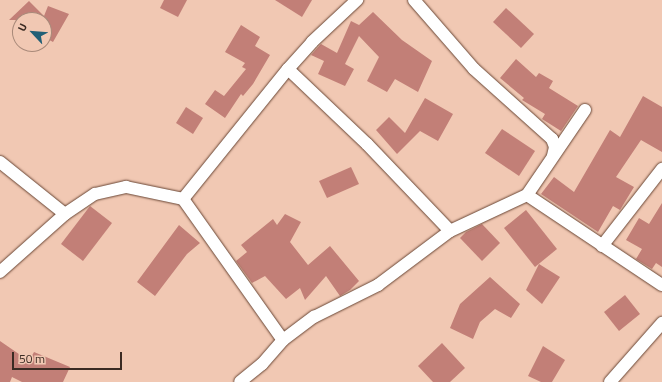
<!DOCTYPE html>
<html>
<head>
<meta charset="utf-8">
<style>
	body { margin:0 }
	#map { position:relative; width:662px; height:382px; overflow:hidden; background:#f1c8b3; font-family:"Titillium Web",sans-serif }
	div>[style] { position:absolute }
	.building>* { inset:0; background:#c27f77 }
	.roads { filter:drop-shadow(0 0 1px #694635) drop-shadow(0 0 1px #694635) }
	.minor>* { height:12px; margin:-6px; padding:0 6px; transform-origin:6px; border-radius:6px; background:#fff }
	span { translate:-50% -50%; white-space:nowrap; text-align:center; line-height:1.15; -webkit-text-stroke:3.5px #f1c8b3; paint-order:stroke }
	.north { position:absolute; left:12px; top:12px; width:40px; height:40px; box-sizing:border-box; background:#f1c8b3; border:1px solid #a88979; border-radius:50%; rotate:296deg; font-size:11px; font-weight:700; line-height:16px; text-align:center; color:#3b2b23 }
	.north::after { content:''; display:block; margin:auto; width:14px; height:18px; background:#225f76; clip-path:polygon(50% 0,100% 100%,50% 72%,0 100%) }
	.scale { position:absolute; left:12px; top:352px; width:110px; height:18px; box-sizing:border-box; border:2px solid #3b2b23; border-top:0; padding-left:5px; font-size:12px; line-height:14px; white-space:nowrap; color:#3b2b23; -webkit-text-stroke:3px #f1c8b3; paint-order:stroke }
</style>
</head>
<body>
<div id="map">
	<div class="building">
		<i style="clip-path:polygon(164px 0,187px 0,178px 17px,160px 8px)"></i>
		<i style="clip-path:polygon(275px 0,312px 0,302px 17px)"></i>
		<i style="clip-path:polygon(29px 1px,44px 16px,48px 6px,69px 14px,53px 42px,44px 37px,44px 20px,9px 20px)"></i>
		<i style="clip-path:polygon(506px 8px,534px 34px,521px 48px,493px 22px)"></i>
		<i style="clip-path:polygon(373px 12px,402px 40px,432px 61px,418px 92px,395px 79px,387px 92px,367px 81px,379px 57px,359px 36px,345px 64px,354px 69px,345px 86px,318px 74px,324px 61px,311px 55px,321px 44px,337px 53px,351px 21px,359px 25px)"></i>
		<i style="clip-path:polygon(241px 25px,260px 37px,255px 46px,270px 55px,253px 84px,243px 96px,241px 94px,225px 118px,205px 104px,215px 90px,224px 96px,246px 69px,242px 67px,245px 63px,225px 52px)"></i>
		<i style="clip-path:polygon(516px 59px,536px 77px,539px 73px,553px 81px,549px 88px,578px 106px,561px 131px,542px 119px,545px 114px,522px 100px,524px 98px,500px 78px)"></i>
		<i style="clip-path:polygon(643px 96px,662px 107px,662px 152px,641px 140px,616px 177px,634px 187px,620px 210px,613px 206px,598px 232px,541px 194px,554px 177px,574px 192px,610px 130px,620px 137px)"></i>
		<i style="clip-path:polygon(425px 98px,453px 114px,438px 141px,420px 131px,397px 154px,376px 130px,389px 117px,405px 133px)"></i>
		<i style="clip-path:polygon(186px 107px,203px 118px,193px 134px,176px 123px)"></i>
		<i style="clip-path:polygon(502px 129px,535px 151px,519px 176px,485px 153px)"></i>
		<i style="clip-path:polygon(351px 167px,359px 184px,327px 198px,319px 181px)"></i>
		<i style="clip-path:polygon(662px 203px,662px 267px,656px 263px,652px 269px,636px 259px,642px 249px,626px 240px,639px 218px,649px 224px)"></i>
		<i style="clip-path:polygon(90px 206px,112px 223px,83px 261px,61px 244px)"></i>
		<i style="clip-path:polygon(526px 210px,557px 249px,535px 267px,504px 228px)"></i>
		<i style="clip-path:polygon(285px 214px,301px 222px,290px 242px,308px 265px,330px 246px,359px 281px,350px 290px,340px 296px,326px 276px,305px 300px,300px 288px,286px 299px,265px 276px,252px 283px,236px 261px,247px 252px,241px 245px,273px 219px,277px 225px)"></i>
		<i style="clip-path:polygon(482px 224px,500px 243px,482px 261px,460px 238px,466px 232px)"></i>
		<i style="clip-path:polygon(179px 225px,200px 243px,187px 254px,155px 296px,137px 282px)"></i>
		<i style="clip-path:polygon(539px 264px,560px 277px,542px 304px,526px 290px)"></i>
		<i style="clip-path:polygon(490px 277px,520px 304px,511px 318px,495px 309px,480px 322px,473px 339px,450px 328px,460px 304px)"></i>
		<i style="clip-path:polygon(625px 295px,640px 314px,619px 331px,604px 312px)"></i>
		<i style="clip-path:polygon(0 341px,29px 361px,34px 352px,70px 367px,63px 382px,22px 382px,12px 377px,10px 382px,0 382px)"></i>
		<i style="clip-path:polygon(442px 343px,465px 368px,450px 382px,433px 382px,418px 366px)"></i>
		<i style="clip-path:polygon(543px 346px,565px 360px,552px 382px,541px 382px,528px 376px)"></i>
	</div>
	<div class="roads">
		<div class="minor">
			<i style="left:414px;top:0;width:91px;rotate:49deg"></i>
			<i style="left:474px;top:69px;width:105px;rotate:41.9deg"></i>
			<i style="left:552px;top:139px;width:9px;rotate:69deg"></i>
			<i style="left:555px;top:147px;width:9px;rotate:103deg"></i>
			<i style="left:288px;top:69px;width:36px;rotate:-48deg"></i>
			<i style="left:312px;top:42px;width:62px;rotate:-43deg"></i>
			<i style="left:0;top:162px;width:83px;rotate:38.7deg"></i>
			<i style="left:65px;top:214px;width:87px;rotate:138.3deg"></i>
			<i style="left:527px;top:195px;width:103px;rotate:-55.7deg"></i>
			<i style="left:183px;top:199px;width:167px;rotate:-51.1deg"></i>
			<i style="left:288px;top:69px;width:109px;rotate:43.5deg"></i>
			<i style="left:367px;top:144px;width:120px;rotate:46.3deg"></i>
			<i style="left:450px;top:231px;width:85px;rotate:-25.1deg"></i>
			<i style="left:527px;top:195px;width:162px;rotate:33.7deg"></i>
			<i style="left:65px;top:214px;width:36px;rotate:-34deg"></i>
			<i style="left:95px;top:194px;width:32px;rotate:-13deg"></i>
			<i style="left:126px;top:187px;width:58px;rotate:11.9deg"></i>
			<i style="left:183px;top:199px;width:173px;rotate:54.7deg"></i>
			<i style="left:283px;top:340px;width:32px;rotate:131deg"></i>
			<i style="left:262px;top:364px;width:28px;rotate:141deg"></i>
			<i style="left:602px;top:246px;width:98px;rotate:-52.1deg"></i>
			<i style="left:283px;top:340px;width:39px;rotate:-37deg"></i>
			<i style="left:314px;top:317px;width:72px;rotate:-26.6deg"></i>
			<i style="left:378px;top:285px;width:90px;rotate:-36.9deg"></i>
			<i style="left:610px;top:382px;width:79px;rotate:-48.6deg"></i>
		</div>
	</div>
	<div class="north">U</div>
	<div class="scale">50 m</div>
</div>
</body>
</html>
